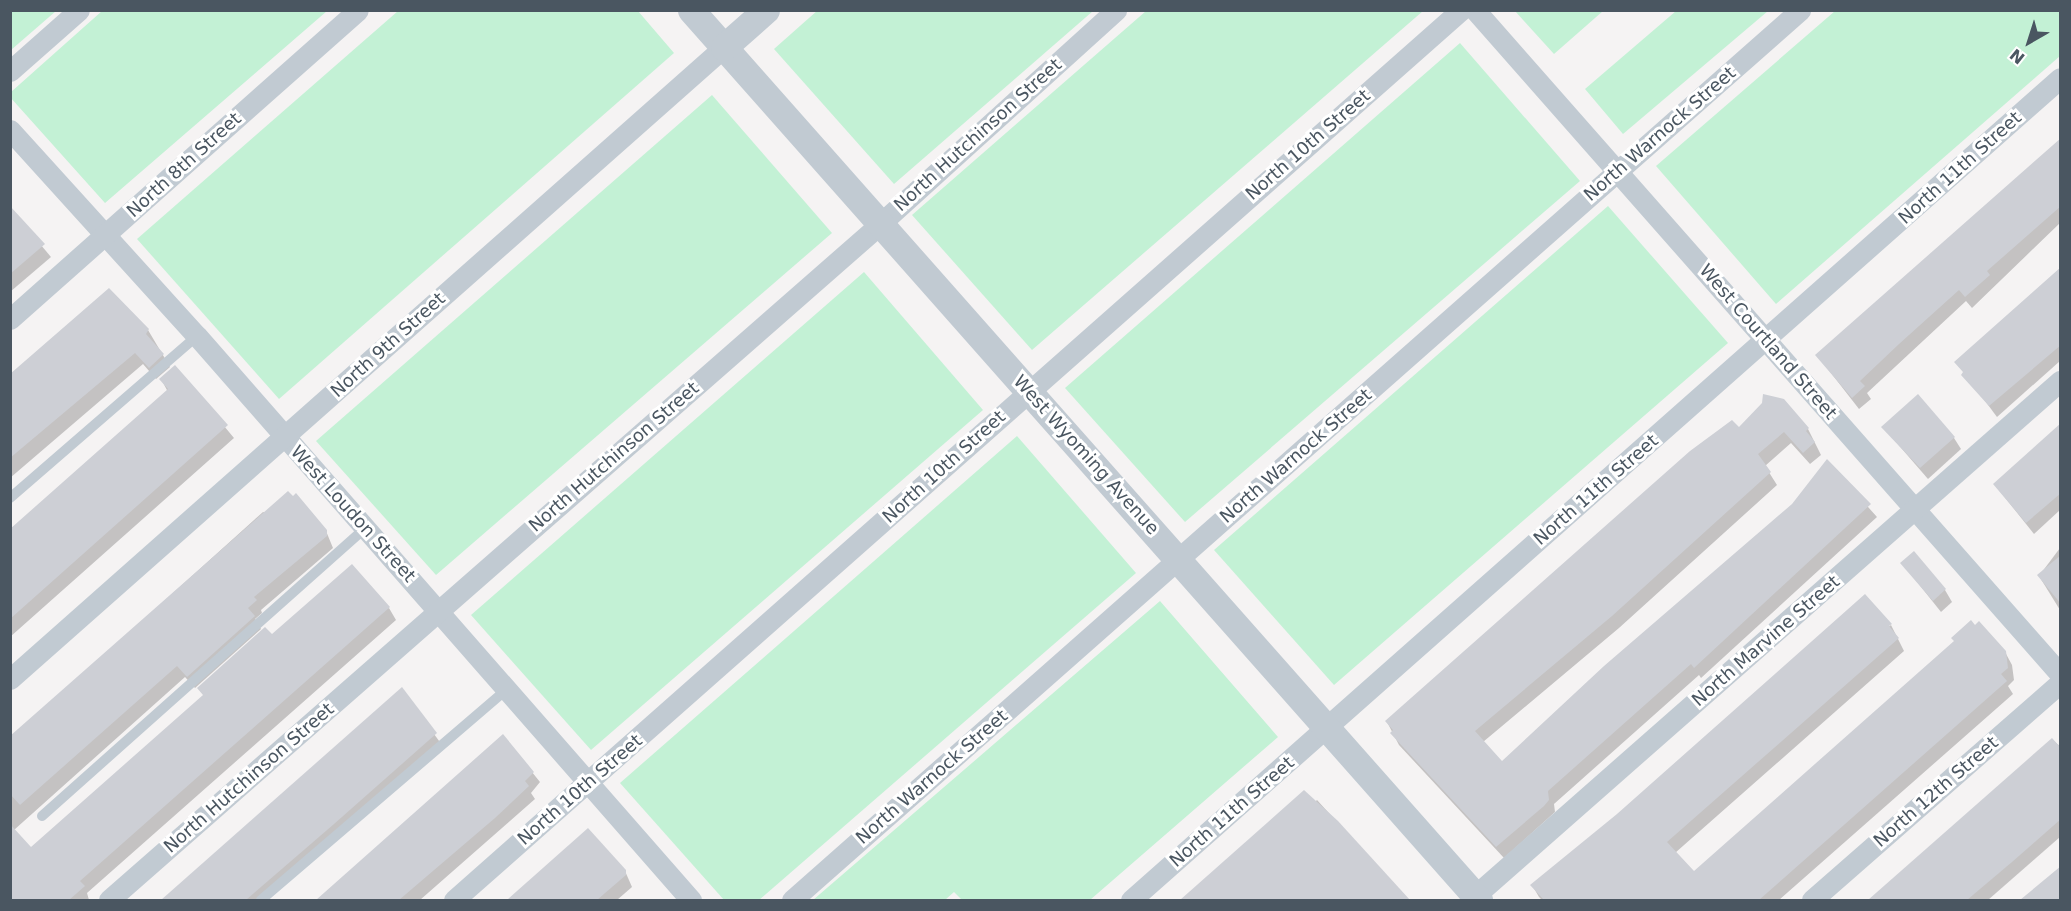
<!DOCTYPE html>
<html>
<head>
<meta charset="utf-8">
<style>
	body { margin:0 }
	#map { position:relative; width:2071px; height:911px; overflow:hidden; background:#f5f3f3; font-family:"DejaVu Sans",sans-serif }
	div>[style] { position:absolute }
	.green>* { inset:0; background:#c3f1d5 }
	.shadow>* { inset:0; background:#0003 }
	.building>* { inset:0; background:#cdcfd5 }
	.service>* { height:10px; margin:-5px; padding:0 5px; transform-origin:5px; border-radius:5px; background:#c1cad2 }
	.minor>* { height:21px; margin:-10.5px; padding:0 10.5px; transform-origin:10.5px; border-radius:10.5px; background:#c1cad2 }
	.tertiary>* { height:27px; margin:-13.5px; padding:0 13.5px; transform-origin:13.5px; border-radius:13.5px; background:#c1cad2 }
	span { translate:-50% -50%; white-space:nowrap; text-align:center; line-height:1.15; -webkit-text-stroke:6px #fff; paint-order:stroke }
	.street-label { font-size:18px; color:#4a5661 }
	.frame { position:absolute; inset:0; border:12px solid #4a5661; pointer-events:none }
	.north { position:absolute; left:1999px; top:12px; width:60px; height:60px; -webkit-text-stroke:4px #fff; paint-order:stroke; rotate:219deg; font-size:16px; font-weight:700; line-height:24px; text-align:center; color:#4a5661 }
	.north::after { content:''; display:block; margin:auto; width:21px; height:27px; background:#4a5661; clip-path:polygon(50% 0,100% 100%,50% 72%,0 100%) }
</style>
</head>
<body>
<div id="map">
	<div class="green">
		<i style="clip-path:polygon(11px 10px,56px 10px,56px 11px,11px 50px)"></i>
		<i style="clip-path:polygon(818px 10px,1093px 10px,1093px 11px,894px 184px,774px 49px)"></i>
		<i style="clip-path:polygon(102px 11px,102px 10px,327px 11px,105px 203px,10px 97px,11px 92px)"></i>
		<i style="clip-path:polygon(398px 11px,638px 11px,674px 53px,279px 399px,137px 239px)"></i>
		<i style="clip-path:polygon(1146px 11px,1423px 11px,1032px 350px,912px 215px)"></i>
		<i style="clip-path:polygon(1515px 11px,1603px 11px,1554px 54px)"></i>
		<i style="clip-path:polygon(1676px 11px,1768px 11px,1623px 134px,1585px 89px)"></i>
		<i style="clip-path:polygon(1835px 11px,2060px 11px,2060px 56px,1776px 304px,1656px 166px)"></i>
		<i style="clip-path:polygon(1460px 43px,1580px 181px,1185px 522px,1065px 388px)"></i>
		<i style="clip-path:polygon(712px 95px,832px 233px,436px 575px,316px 441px)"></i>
		<i style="clip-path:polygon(1608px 206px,1728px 343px,1334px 685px,1214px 550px)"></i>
		<i style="clip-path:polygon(864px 272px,983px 410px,591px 750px,471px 615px)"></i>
		<i style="clip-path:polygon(1017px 436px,1136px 573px,759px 900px,724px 900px,620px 783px)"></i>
		<i style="clip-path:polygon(1160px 601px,1278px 737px,1090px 900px,962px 900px,954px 892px,945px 900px,813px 900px)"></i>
	</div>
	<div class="shadow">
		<i style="clip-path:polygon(2060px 140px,2060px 223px,1972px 308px,1966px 301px,1867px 393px,1871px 399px,1859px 409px,1817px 355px)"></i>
		<i style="clip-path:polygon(10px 208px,51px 257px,10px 292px)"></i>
		<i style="clip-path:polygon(2060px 270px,2060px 361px,1997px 417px,1956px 362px)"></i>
		<i style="clip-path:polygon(148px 330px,170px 367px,156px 379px,143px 364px,10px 478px,10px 377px)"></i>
		<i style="clip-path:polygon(175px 367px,234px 438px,10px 637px,10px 531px,168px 392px,161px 379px)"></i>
		<i style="clip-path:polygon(2060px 425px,2060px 510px,2034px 534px,1995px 485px)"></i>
		<i style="clip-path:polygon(1883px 427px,1954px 438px,1961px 449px,1928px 479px)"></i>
		<i style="clip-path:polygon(1738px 429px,1808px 429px,1821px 455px,1810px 464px,1791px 443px,1765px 466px,1777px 485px,1619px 628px,1483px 742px,1502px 763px,1793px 505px,1827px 461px,1877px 517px,1701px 678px,1699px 675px,1554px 804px,1555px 812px,1504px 858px,1399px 745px,1387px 722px)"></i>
		<i style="clip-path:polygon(263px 512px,326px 531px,333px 548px,261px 610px,262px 613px,255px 619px,261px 629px,195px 688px,185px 677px,14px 830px,31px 849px,204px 696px,199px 688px,272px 636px,389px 608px,396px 620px,87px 893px,89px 900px,10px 900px,10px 740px)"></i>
		<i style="clip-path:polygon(2060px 548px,2060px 610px,2039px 576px)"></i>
		<i style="clip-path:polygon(1902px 563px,1945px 590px,1952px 602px,1941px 612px)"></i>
		<i style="clip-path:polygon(1891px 625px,1904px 651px,1675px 853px,1694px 873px,2005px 652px,2012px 665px,2014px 680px,2008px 686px,2013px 694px,1779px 900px,1542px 900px,1539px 897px,1532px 885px)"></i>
		<i style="clip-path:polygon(402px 690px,442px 745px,267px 900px,163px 900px)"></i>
		<i style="clip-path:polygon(503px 736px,540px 782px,531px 793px,535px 799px,420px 900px,318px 900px)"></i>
		<i style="clip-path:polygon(2052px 740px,2060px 746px,2060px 837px,1988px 900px,1871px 900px)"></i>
		<i style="clip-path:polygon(1304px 793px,1313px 804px,1317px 800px,1408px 900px,1182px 900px)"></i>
		<i style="clip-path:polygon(588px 830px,625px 871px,632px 887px,617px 900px,509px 900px)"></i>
		<i style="clip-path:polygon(2058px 869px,2060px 900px,2023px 900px)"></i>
	</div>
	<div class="building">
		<i style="clip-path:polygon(2061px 138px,2061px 206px,1987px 271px,1990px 275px,1965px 297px,1959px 290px,1899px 344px,1860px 381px,1865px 386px,1852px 398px,1815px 355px)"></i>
		<i style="clip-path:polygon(10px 206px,45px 244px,10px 274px)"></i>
		<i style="clip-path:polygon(2061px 267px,2061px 345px,1989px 406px,1961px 375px,1963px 372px,1954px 362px)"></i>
		<i style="clip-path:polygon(109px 288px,149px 329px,146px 334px,164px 354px,149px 368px,135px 353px,10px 458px,10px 374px)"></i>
		<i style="clip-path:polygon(175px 365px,228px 425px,10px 619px,10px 529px,168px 389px,159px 379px)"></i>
		<i style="clip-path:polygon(1763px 394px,1784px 399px,1809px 428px,1806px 431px,1815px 442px,1803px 453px,1784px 432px,1758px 454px,1771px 472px,1612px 616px,1475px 731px,1502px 761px,1604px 666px,1792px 504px,1827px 459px,1871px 504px,1694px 668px,1691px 664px,1548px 791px,1549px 800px,1544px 806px,1496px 847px,1390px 733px,1393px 730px,1385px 721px,1690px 451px,1732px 420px,1739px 427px,1762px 403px)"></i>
		<i style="clip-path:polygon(1918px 394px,1955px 437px,1920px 468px,1881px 427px)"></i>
		<i style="clip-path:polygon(2061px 423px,2061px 493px,2026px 523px,1993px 484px)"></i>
		<i style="clip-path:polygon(288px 491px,293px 496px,296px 493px,327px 530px,327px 536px,254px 597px,257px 600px,248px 608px,255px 616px,187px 677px,177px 666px,20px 805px,10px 794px,10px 736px)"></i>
		<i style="clip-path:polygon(1914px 551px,1946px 589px,1933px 601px,1900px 563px)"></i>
		<i style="clip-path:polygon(2061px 555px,2061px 604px,2037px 575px)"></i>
		<i style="clip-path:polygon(352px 564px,390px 607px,80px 881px,85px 886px,69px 900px,10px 900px,10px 824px,31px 847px,203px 695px,197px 688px,265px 627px,272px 634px)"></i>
		<i style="clip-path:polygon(1865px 594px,1892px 624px,1889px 626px,1899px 638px,1667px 842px,1694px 871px,1954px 641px,1951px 638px,1971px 620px,1975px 625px,1979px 621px,2006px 651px,2008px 668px,2001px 674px,2007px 681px,1759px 900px,1544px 900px,1530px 885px,1617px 814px)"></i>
		<i style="clip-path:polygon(402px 687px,437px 733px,334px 824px,246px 900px,161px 900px)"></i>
		<i style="clip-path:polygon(503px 734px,534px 772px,525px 781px,529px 786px,495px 818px,399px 900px,316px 900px)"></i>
		<i style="clip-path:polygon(2052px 738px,2061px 748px,2061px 819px,2012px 862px,1967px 900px,1868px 900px)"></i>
		<i style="clip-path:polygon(1304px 790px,1338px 821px,1410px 900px,1180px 900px)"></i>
		<i style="clip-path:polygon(588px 828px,626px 870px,626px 875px,597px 900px,507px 900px)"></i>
		<i style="clip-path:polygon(2061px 866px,2061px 900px,2020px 900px)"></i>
	</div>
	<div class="service">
		<i style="left:10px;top:498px;width:247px;rotate:-40.9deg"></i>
		<i style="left:42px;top:816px;width:433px;rotate:-41.7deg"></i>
		<i style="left:261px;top:900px;width:323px;rotate:-40.6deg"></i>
	</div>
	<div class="minor">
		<i style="left:1475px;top:10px;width:885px;rotate:48.62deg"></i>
		<i style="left:10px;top:71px;width:92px;rotate:-41.5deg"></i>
		<i style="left:10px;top:130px;width:278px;rotate:47.8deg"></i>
		<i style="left:197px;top:336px;width:750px;rotate:48.79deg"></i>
		<i style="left:10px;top:319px;width:465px;rotate:-41.6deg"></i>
		<i style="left:10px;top:679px;width:954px;rotate:-41.51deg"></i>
		<i style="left:109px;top:900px;width:1025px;rotate:-41.24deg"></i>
		<i style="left:880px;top:224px;width:319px;rotate:-42.2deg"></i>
		<i style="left:454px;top:900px;width:1344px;rotate:-41.47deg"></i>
		<i style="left:792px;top:900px;width:1345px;rotate:-41.44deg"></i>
		<i style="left:1131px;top:900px;width:1240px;rotate:-41.5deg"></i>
		<i style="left:1470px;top:900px;width:786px;rotate:-41.34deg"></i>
		<i style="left:1812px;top:900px;width:330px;rotate:-41.2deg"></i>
	</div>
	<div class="tertiary">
		<i style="left:691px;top:10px;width:1189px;rotate:48.48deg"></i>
		<i style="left:724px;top:47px;width:56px;rotate:-41.4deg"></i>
	</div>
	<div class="street-label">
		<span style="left:1660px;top:134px;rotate:-41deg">North Warnock Street</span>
		<span style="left:978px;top:135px;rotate:-42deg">North Hutchinson Street</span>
		<span style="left:1308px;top:145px;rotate:-41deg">North 10th Street</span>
		<span style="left:184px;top:165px;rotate:-42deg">North 8th Street</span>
		<span style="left:1960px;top:168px;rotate:-42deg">North 11th Street</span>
		<span style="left:1768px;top:342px;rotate:49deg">West Courtland Street</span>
		<span style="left:388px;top:345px;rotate:-42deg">North 9th Street</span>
		<span style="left:1086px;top:455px;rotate:48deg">West Wyoming Avenue</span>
		<span style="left:1296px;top:456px;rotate:-41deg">North Warnock Street</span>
		<span style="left:614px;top:457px;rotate:-41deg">North Hutchinson Street</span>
		<span style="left:944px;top:467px;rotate:-42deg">North 10th Street</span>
		<span style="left:1596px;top:490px;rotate:-41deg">North 11th Street</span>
		<span style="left:353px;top:514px;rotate:48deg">West Loudon Street</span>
		<span style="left:1766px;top:641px;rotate:-41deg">North Marvine Street</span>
		<span style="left:932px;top:777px;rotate:-41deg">North Warnock Street</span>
		<span style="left:249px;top:778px;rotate:-41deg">North Hutchinson Street</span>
		<span style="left:580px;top:790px;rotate:-41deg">North 10th Street</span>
		<span style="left:1936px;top:792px;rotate:-41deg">North 12th Street</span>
		<span style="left:1232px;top:812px;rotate:-41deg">North 11th Street</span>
	</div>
	<div class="frame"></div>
	<div class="north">N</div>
</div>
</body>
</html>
